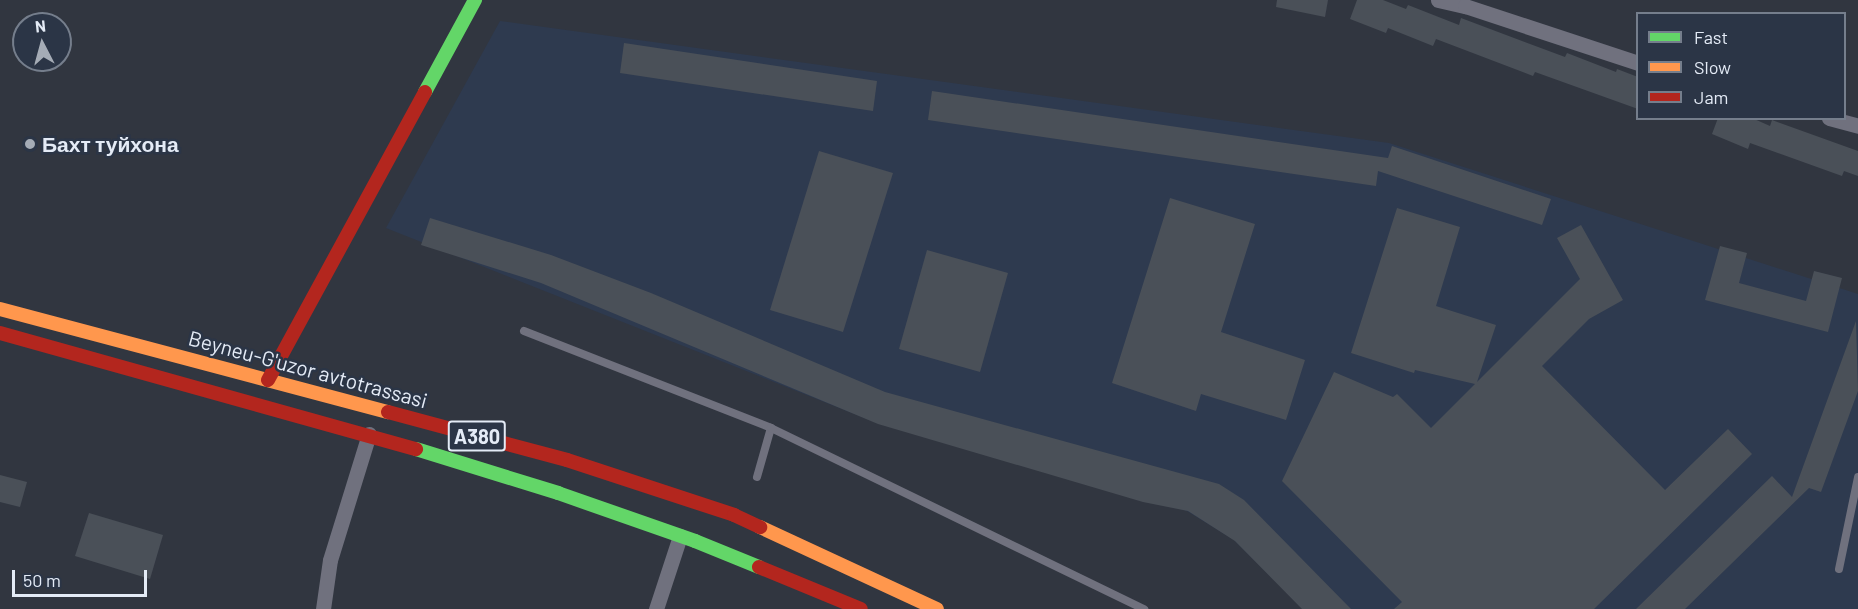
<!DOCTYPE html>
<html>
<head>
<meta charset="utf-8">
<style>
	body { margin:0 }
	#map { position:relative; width:1858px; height:609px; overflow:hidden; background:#313640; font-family:Barlow,sans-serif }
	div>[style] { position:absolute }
	.built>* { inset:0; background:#2e3a4f }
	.building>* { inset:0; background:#4a5058 }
	.lane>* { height:8px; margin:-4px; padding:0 4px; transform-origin:4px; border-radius:4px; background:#70717e }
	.street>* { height:15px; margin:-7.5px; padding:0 7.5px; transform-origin:7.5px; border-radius:7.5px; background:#70717e }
	.fast>* { height:14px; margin:-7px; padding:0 7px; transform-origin:7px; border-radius:7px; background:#63d668 }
	.slow>* { height:14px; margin:-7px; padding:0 7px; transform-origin:7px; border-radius:7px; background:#ff974d }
	.jam>* { height:14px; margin:-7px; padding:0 7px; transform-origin:7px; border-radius:7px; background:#b3261e }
	.dots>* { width:16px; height:16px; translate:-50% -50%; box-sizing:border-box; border:3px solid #2b3546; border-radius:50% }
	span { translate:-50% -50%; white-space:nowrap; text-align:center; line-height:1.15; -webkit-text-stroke:5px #2b3546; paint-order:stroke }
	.shield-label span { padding:2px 4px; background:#2b3546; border:2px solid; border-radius:4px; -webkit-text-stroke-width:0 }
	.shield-label { font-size:20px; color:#e4ebf6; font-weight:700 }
	.poi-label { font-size:21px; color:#e4ebf6; font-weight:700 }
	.left { translate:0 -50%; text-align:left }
	.street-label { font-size:21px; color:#e4ebf6 }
	.legend { position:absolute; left:1636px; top:12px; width:210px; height:108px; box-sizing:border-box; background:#2b3546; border:2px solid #757e8c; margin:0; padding:8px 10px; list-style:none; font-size:18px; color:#e4ebf6 }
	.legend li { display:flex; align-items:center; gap:12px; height:30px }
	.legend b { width:30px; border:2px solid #757e8c }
	.north { position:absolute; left:12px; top:12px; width:60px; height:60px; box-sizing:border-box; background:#2b3546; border:2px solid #757e8c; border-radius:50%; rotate:354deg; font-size:16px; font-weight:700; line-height:24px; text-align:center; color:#e4ebf6 }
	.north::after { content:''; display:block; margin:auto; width:21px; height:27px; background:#a5acb6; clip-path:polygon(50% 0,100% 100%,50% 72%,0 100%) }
	.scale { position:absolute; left:12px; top:570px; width:135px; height:27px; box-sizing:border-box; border:3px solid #e4ebf6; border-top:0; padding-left:8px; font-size:18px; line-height:21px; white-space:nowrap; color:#e4ebf6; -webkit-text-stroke:4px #2b3546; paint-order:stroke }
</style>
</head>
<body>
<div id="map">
	<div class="built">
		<i style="clip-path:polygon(500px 21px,1389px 143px,1858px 294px,1858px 609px,1303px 609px,1234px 540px,1187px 511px,867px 419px,386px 228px)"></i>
	</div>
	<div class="building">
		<i style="clip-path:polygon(1277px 0,1328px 0,1325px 17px,1276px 7px)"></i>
		<i style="clip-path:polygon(1357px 0,1383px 0,1406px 9px,1408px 5px,1459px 25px,1461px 18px,1565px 57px,1567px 53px,1616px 72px,1617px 69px,1638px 77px,1638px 109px,1535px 72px,1533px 76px,1436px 39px,1433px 46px,1388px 28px,1386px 33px,1350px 19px)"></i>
		<i style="clip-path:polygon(624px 43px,877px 81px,873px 111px,620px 73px)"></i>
		<i style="clip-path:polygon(932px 91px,1388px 158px,1392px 146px,1551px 199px,1542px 225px,1378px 171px,1376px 186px,928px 120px)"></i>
		<i style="clip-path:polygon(1718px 118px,1752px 118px,1770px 126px,1772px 120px,1858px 151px,1858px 176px,1844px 171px,1842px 176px,1750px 143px,1748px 149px,1712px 134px)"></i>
		<i style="clip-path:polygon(819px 151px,893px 173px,843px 332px,770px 310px)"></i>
		<i style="clip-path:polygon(1170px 198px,1255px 224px,1221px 332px,1305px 360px,1286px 420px,1201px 394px,1196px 411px,1112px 383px)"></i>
		<i style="clip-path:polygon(1397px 208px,1460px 227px,1436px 306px,1496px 325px,1477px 382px,1580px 279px,1557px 238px,1581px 225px,1623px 300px,1589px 319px,1542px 366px,1665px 490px,1728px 429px,1752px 454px,1594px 609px,1394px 609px,1402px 602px,1282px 481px,1334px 372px,1393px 397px,1397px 394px,1431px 428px,1475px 384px,1415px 370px,1414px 373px,1351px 353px)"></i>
		<i style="clip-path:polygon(430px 218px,551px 255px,651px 293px,885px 392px,1219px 484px,1244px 500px,1351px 609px,1302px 609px,1235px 541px,1188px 511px,1143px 502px,878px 424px,541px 283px,421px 245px)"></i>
		<i style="clip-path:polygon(1720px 246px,1747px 253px,1739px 283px,1806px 301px,1814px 271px,1842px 278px,1828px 332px,1705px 300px)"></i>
		<i style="clip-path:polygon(927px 250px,1008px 273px,980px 372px,899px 349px)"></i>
		<i style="clip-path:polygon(1856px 321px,1858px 391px,1821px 492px,1809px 488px,1685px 609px,1636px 609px,1772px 476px,1792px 497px)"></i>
		<i style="clip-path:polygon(0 475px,27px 482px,20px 507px,0 502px)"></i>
		<i style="clip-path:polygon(89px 513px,163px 535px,150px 579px,75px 556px)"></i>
	</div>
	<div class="lane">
		<i style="left:524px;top:331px;width:265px;rotate:21.4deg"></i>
		<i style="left:757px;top:477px;width:51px;rotate:-74.1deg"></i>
		<i style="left:771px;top:428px;width:415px;rotate:25.9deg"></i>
		<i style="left:1839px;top:569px;width:94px;rotate:-78.3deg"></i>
	</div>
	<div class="street">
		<i style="left:1438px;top:0;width:28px;rotate:13deg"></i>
		<i style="left:1465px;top:6px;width:182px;rotate:18.2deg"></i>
		<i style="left:1829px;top:118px;width:30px;rotate:15deg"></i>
		<i style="left:323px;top:609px;width:49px;rotate:-81.9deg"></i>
		<i style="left:330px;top:560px;width:132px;rotate:-72.8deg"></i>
		<i style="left:656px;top:609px;width:77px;rotate:-71.8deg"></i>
	</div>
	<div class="fast">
		<i style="left:425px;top:92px;width:105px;rotate:-61.5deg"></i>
		<i style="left:416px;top:449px;width:149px;rotate:17.2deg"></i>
		<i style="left:558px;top:493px;width:145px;rotate:19.3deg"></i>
		<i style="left:695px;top:541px;width:69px;rotate:22.1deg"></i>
	</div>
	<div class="slow">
		<i style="left:0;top:309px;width:401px;rotate:14.9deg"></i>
		<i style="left:760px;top:527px;width:195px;rotate:24.9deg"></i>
	</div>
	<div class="jam">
		<i style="left:0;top:333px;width:432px;rotate:15.6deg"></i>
		<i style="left:268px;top:380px;width:328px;rotate:-61.4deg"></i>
		<i style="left:388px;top:412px;width:185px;rotate:15deg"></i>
		<i style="left:567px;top:460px;width:176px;rotate:18.2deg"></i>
		<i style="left:734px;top:515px;width:29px;rotate:25deg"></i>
		<i style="left:759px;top:567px;width:110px;rotate:22.4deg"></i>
	</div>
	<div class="dots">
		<i style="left:30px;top:144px;background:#a5acb6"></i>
	</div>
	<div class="shield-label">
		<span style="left:477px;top:436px">A380</span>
	</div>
	<div class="poi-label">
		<span class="left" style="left:42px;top:144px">Бахт туйхона</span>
	</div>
	<div class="street-label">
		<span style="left:308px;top:369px;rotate:15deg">Beyneu-G'uzor avtotrassasi</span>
	</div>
	<ul class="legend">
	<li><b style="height:8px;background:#63d668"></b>Fast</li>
	<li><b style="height:8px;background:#ff974d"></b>Slow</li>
	<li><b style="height:8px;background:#b3261e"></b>Jam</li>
	</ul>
	<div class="north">N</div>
	<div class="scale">50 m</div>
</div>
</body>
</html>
